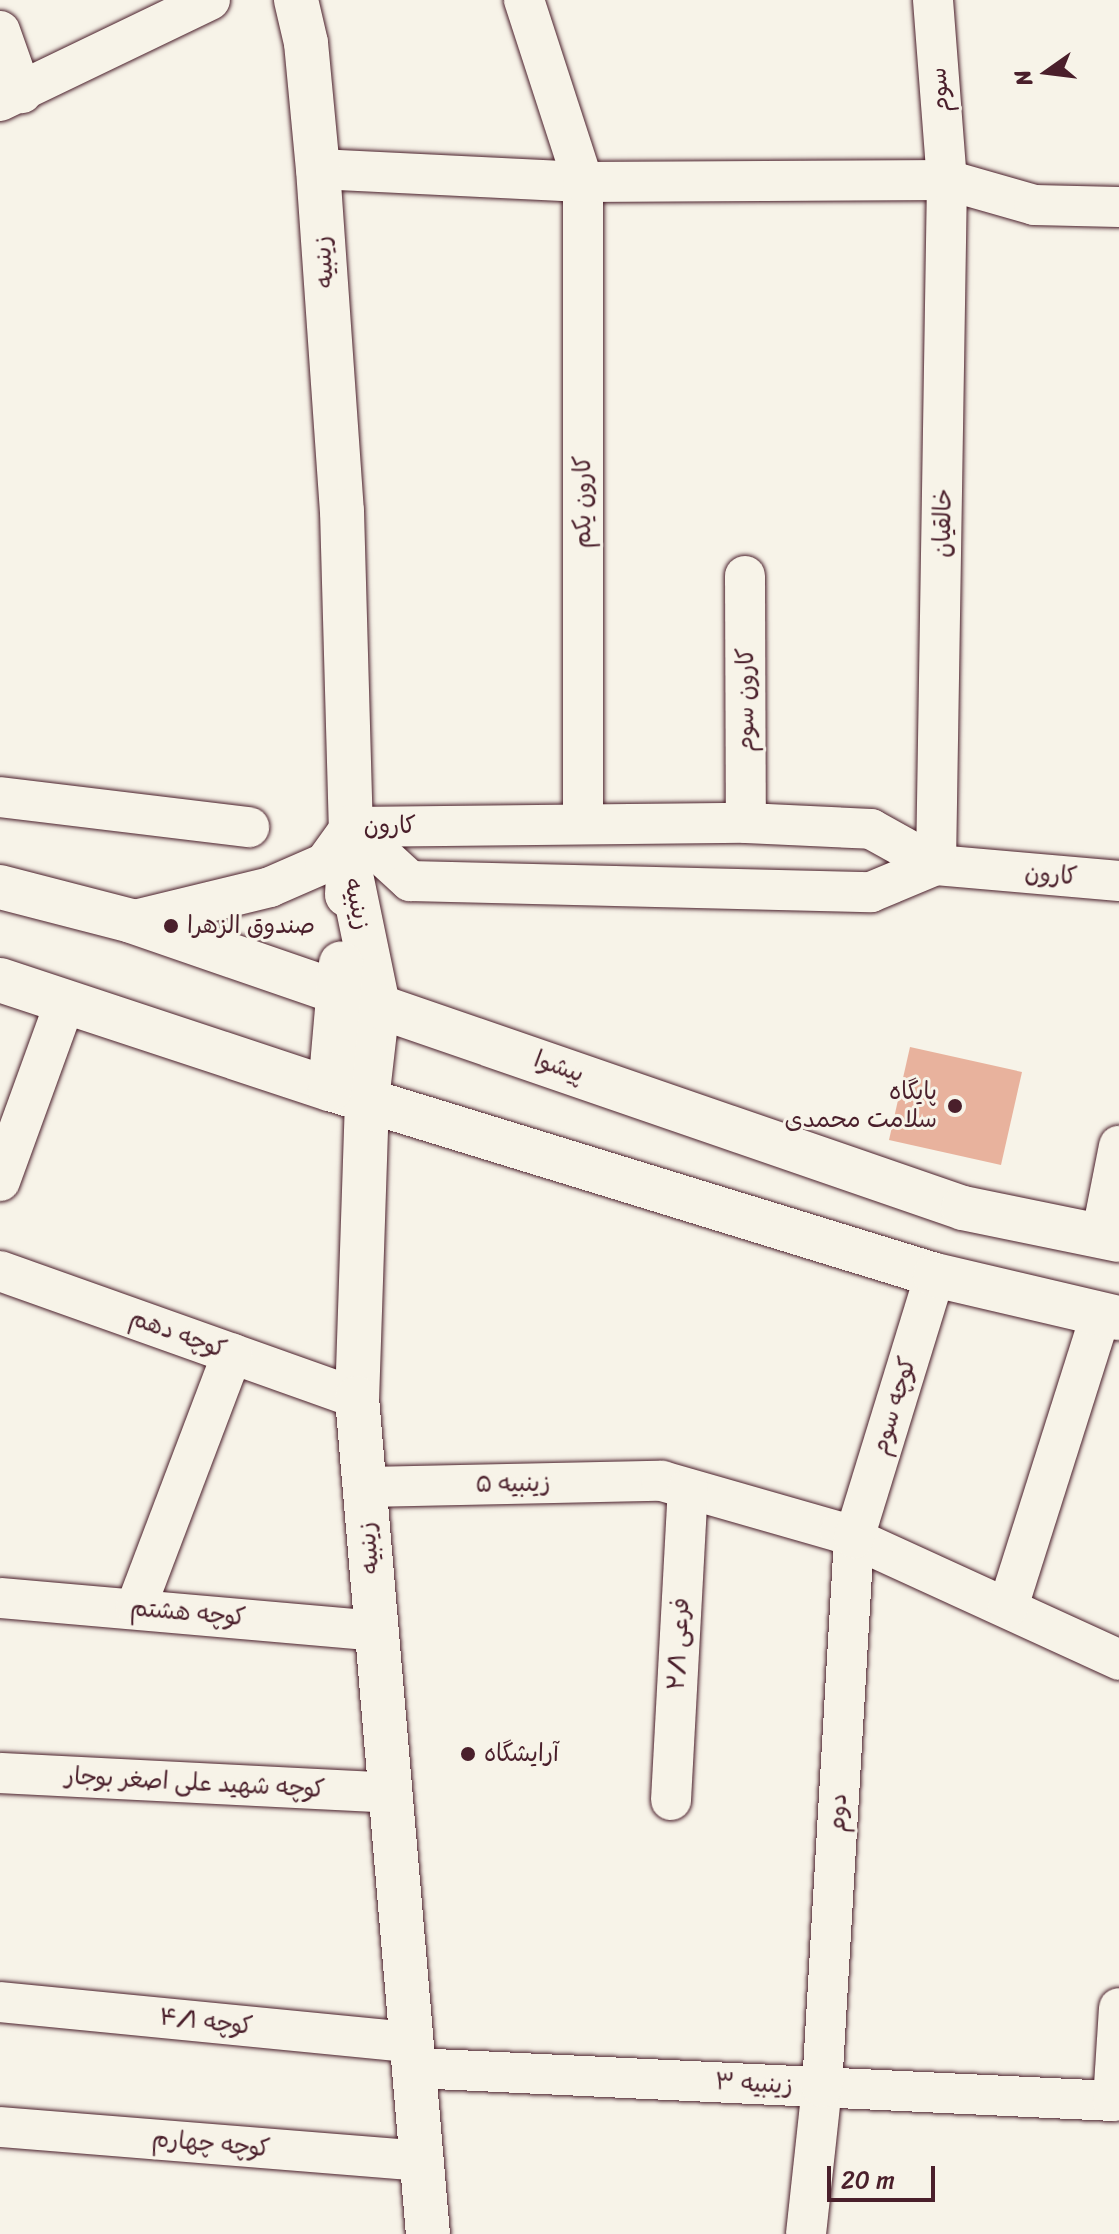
<!DOCTYPE html>
<html>
<head>
<meta charset="utf-8">
<style>
	body { margin:0 }
	#map { position:relative; width:1119px; height:2234px; overflow:hidden; background:#f7f3e8; font-family:Sriracha,"Playpen Sans Arabic",sans-serif }
	div>[style] { position:absolute }
	.building>* { inset:0; background:#e8b29d }
	.roads { filter:drop-shadow(0 0 2px #4a1f2b) drop-shadow(0 0 2px #4a1f2b) }
	.street>* { height:40px; margin:-20px; padding:0 20px; transform-origin:20px; border-radius:20px; background:#f7f3e8 }
	.secondary>* { height:44px; margin:-22px; padding:0 22px; transform-origin:22px; border-radius:22px; background:#f7f3e8 }
	.dots>* { width:22px; height:22px; translate:-50% -50%; box-sizing:border-box; border:4px solid #f7f3e8; border-radius:50% }
	span { translate:-50% -50%; white-space:nowrap; text-align:center; line-height:1.15; -webkit-text-stroke:6px #f7f3e8; paint-order:stroke }
	.street-label { font-size:24px; color:#4a1f2b }
	.poi-label { font-size:24px; color:#4a1f2b }
	.left { translate:0 -50%; text-align:left }
	.right { translate:-100% -50%; text-align:right }
	.north { position:absolute; left:1007px; top:32px; width:80px; height:80px; -webkit-text-stroke:6px #f7f3e8; paint-order:stroke; rotate:256deg; font-size:22px; font-weight:700; line-height:32px; text-align:center; color:#4a1f2b }
	.north::after { content:''; display:block; margin:auto; width:28px; height:36px; background:#4a1f2b; clip-path:polygon(50% 0,100% 100%,50% 72%,0 100%) }
	.scale { position:absolute; left:827px; top:2166px; width:108px; height:36px; box-sizing:border-box; border:4px solid #4a1f2b; border-top:0; padding-left:10px; font-size:24px; line-height:28px; white-space:nowrap; color:#4a1f2b; -webkit-text-stroke:6px #f7f3e8; paint-order:stroke }
</style>
</head>
<body>
<div id="map">
	<div class="building">
		<i style="clip-path:polygon(910px 1047px,1022px 1072px,1001px 1165px,889px 1140px)"></i>
	</div>
	<div class="roads">
		<div class="street">
			<i style="left:524px;top:0;width:191px;rotate:72deg"></i>
			<i style="left:583px;top:182px;width:640px;rotate:90deg"></i>
			<i style="left:933px;top:0;width:181px;rotate:85.6deg"></i>
			<i style="left:947px;top:180px;width:685px;rotate:90.92deg"></i>
			<i style="left:0;top:31px;width:66px;rotate:70.5deg"></i>
			<i style="left:0;top:101px;width:233px;rotate:-25.7deg"></i>
			<i style="left:318px;top:169px;width:265px;rotate:2.8deg"></i>
			<i style="left:583px;top:182px;width:364px;rotate:-0.3deg"></i>
			<i style="left:947px;top:180px;width:91px;rotate:16deg"></i>
			<i style="left:1034px;top:205px;width:85px;rotate:1.3deg"></i>
			<i style="left:745px;top:576px;width:247px;rotate:89.8deg"></i>
			<i style="left:0;top:797px;width:251px;rotate:6.9deg"></i>
			<i style="left:351px;top:827px;width:395px;rotate:-0.6deg"></i>
			<i style="left:746px;top:823px;width:125px;rotate:2.7deg"></i>
			<i style="left:871px;top:829px;width:74px;rotate:29deg"></i>
			<i style="left:936px;top:865px;width:184px;rotate:5deg"></i>
			<i style="left:351px;top:827px;width:80px;rotate:42.5deg"></i>
			<i style="left:410px;top:881px;width:461px;rotate:1.4deg"></i>
			<i style="left:871px;top:892px;width:70px;rotate:-22.6deg"></i>
			<i style="left:131px;top:921px;width:143px;rotate:-13.7deg"></i>
			<i style="left:270px;top:887px;width:60px;rotate:-23.6deg"></i>
			<i style="left:325px;top:863px;width:44px;rotate:-54.2deg"></i>
			<i style="left:0;top:1181px;width:190px;rotate:-70deg"></i>
			<i style="left:1101px;top:1237px;width:93px;rotate:-78.8deg"></i>
			<i style="left:0;top:1271px;width:379px;rotate:19.6deg"></i>
			<i style="left:364px;top:1487px;width:298px;rotate:-1.2deg"></i>
			<i style="left:662px;top:1481px;width:185px;rotate:16deg"></i>
			<i style="left:840px;top:1532px;width:307px;rotate:24.6deg"></i>
			<i style="left:0;top:1598px;width:378px;rotate:5deg"></i>
			<i style="left:136px;top:1607px;width:271px;rotate:-69.2deg"></i>
			<i style="left:1008px;top:1607px;width:307px;rotate:-72.4deg"></i>
			<i style="left:0;top:1773px;width:391px;rotate:2.9deg"></i>
			<i style="left:671px;top:1800px;width:311px;rotate:-86.9deg"></i>
			<i style="left:0;top:2002px;width:413px;rotate:5.6deg"></i>
			<i style="left:414px;top:2068px;width:700px;rotate:2.7deg"></i>
			<i style="left:1113px;top:2101px;width:93px;rotate:-86.3deg"></i>
			<i style="left:0;top:2127px;width:423px;rotate:4.6deg"></i>
			<i style="left:806px;top:2234px;width:148px;rotate:-83.8deg"></i>
			<i style="left:822px;top:2087px;width:550px;rotate:-86.66deg"></i>
			<i style="left:854px;top:1538px;width:275px;rotate:-72.9deg"></i>
		</div>
		<div class="secondary">
			<i style="left:296px;top:0;width:44px;rotate:76.9deg"></i>
			<i style="left:306px;top:43px;width:127px;rotate:84.6deg"></i>
			<i style="left:318px;top:169px;width:343px;rotate:86deg"></i>
			<i style="left:342px;top:511px;width:316px;rotate:88.4deg"></i>
			<i style="left:351px;top:827px;width:68px;rotate:93.4deg"></i>
			<i style="left:349px;top:865px;width:143px;rotate:78.3deg"></i>
			<i style="left:378px;top:1005px;width:96px;rotate:96.6deg"></i>
			<i style="left:367px;top:1100px;width:298px;rotate:91.9deg"></i>
			<i style="left:357px;top:1398px;width:839px;rotate:85.15deg"></i>
			<i style="left:0;top:887px;width:135px;rotate:14.5deg"></i>
			<i style="left:131px;top:921px;width:880px;rotate:19.03deg"></i>
			<i style="left:963px;top:1208px;width:159px;rotate:11.6deg"></i>
			<i style="left:0;top:980px;width:348px;rotate:18.3deg"></i>
			<i style="left:330px;top:1089px;width:633px;rotate:17.09deg"></i>
			<i style="left:935px;top:1275px;width:189px;rotate:13.2deg"></i>
			<i style="left:330px;top:1089px;width:126px;rotate:-85deg"></i>
		</div>
	</div>
	<div class="dots">
		<i style="left:171px;top:926px;background:#4a1f2b"></i>
		<i style="left:955px;top:1106px;background:#4a1f2b"></i>
		<i style="left:468px;top:1754px;background:#4a1f2b"></i>
	</div>
	<div class="street-label">
		<span style="left:940px;top:90px;rotate:-95deg">سوم</span>
		<span style="left:324px;top:262px;rotate:-94deg">زینبیه</span>
		<span style="left:583px;top:502px;rotate:-90deg">کارون یکم</span>
		<span style="left:943px;top:523px;rotate:-89deg">خالقیان</span>
		<span style="left:746px;top:700px;rotate:-90deg">کارون سوم</span>
		<span style="left:390px;top:826px;rotate:-1deg">کارون</span>
		<span style="left:1051px;top:875px;rotate:5deg">کارون</span>
		<span style="left:357px;top:904px;rotate:78deg">زینبیه</span>
		<span style="left:559px;top:1067px;rotate:19deg">پیشوا</span>
		<span style="left:178px;top:1334px;rotate:20deg">کوچه دهم</span>
		<span style="left:894px;top:1406px;rotate:-73deg">کوچه سوم</span>
		<span style="left:513px;top:1484px;rotate:-1deg">زینبیه ۵</span>
		<span style="left:369px;top:1548px;rotate:-95deg">زینبیه</span>
		<span style="left:188px;top:1613px;rotate:5deg">کوچه هشتم</span>
		<span style="left:679px;top:1644px;rotate:-87deg">فرعی ۲/۱</span>
		<span style="left:195px;top:1783px;rotate:3deg">کوچه شهید علی اصغر بوجار</span>
		<span style="left:838px;top:1813px;rotate:-87deg">دوم</span>
		<span style="left:206px;top:2022px;rotate:6deg">کوچه ۴/۱</span>
		<span style="left:754px;top:2084px;rotate:3deg">زینبیه ۳</span>
		<span style="left:211px;top:2144px;rotate:5deg">کوچه چهارم</span>
	</div>
	<div class="poi-label">
		<span class="left" style="left:187px;top:926px">صندوق الزهرا</span>
		<span class="right" style="left:937px;top:1106px">پایگاه<br>سلامت محمدی</span>
		<span class="left" style="left:484px;top:1754px">آرایشگاه</span>
	</div>
	<div class="north">N</div>
	<div class="scale">20 m</div>
</div>
</body>
</html>
